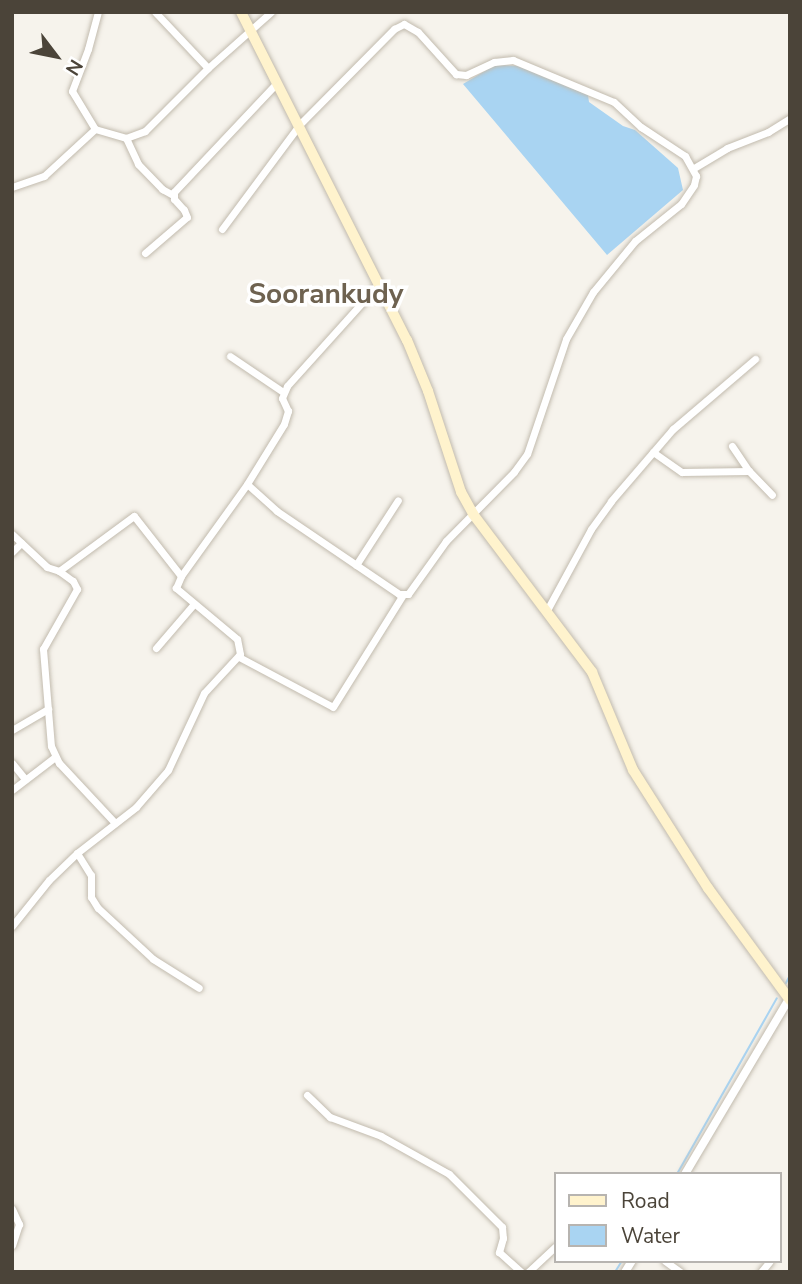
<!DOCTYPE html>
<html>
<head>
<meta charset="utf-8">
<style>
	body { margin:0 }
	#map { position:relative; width:802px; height:1284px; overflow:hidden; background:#f6f3ec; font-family:"Nunito Sans",sans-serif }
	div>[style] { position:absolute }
	.water>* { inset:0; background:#a9d4f2 }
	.stream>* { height:2px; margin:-1px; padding:0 1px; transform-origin:1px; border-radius:1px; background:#a9d4f2 }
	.roads { filter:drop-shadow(0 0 2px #c2bbae) drop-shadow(0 0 2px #c2bbae) }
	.minor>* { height:7px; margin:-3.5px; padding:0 3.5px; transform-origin:3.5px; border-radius:3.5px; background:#fff }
	.tertiary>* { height:8px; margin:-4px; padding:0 4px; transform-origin:4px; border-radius:4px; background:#fff }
	.secondary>* { height:10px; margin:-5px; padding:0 5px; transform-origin:5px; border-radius:5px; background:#fff3cd }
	span { translate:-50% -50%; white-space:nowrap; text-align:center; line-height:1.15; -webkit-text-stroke:7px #fff; paint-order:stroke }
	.district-label { font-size:28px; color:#6e6250; font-weight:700 }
	.frame { position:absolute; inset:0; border:14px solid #4b4439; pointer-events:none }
	.legend { position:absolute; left:554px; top:1172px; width:228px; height:91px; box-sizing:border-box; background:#fff; border:2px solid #b7b4b0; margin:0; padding:9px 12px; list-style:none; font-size:21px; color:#4b4439 }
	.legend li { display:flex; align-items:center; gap:14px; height:35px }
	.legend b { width:35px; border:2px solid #b7b4b0 }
	.north { position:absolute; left:21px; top:21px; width:70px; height:70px; -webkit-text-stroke:5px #fff; paint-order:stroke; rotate:122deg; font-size:19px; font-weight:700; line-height:28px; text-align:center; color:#4b4439 }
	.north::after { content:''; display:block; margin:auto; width:24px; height:32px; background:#4b4439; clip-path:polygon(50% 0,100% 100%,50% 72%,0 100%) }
</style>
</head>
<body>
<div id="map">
	<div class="water">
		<i style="clip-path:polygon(495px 65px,521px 66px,588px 95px,589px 102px,623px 126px,635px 130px,678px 168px,683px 190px,607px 255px,463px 84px)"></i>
	</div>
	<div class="stream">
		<i style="left:786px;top:983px;width:9px;rotate:-63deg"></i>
		<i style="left:677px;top:1174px;width:202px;rotate:-60.4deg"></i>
		<i style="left:615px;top:1272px;width:13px;rotate:-58deg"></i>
	</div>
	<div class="roads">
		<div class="minor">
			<i style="left:155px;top:12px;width:77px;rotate:46.6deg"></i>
			<i style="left:95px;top:129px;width:44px;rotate:-121.2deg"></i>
			<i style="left:72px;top:91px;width:45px;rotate:-69.1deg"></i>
			<i style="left:88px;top:49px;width:38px;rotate:-75deg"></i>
			<i style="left:126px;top:138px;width:29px;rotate:65deg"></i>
			<i style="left:138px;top:164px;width:35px;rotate:46deg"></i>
			<i style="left:162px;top:189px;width:13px;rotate:29deg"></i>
			<i style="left:694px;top:168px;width:39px;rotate:-31deg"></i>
			<i style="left:727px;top:148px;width:44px;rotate:-21.3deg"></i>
			<i style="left:768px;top:132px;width:26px;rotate:-32deg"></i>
			<i style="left:12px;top:187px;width:34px;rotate:-19deg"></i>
			<i style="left:44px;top:176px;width:69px;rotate:-42.7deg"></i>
			<i style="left:95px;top:129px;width:32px;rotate:16deg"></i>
			<i style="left:126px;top:138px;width:20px;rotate:-20deg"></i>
			<i style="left:145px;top:131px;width:89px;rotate:-45deg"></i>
			<i style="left:208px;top:68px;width:84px;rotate:-41.6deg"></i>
			<i style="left:222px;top:229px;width:131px;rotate:-53.4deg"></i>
			<i style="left:300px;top:124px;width:134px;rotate:-45.3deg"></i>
			<i style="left:394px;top:29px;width:11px;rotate:-27deg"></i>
			<i style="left:404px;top:24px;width:16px;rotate:30deg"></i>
			<i style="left:418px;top:32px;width:57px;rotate:47.9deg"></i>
			<i style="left:456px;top:74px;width:10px;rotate:6deg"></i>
			<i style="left:466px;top:75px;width:31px;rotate:-25deg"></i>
			<i style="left:494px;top:62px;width:19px;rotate:-6deg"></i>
			<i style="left:513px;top:60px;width:109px;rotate:22.6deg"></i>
			<i style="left:614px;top:102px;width:37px;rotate:43deg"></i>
			<i style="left:641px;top:127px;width:53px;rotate:33.4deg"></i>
			<i style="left:685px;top:156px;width:23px;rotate:61deg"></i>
			<i style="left:696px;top:176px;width:9px;rotate:103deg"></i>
			<i style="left:694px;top:185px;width:23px;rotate:124deg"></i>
			<i style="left:681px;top:204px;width:59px;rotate:141.2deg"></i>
			<i style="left:635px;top:241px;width:66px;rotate:129.5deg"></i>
			<i style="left:593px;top:292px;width:54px;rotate:119.9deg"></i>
			<i style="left:566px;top:339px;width:121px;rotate:108.7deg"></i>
			<i style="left:527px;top:454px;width:22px;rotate:126deg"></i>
			<i style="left:514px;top:472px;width:97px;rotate:134.6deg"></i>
			<i style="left:446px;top:541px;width:65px;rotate:125.6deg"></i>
			<i style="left:408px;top:594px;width:9px;rotate:180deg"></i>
			<i style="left:399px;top:594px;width:148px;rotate:-145.8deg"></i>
			<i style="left:277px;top:511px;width:40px;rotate:-138deg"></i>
			<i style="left:145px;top:253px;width:55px;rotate:-40.6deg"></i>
			<i style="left:187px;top:217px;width:8px;rotate:-113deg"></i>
			<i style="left:184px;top:210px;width:15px;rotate:-132deg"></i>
			<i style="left:174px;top:199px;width:7px;rotate:-90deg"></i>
			<i style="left:174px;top:192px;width:147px;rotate:-46.7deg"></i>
			<i style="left:230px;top:356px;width:64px;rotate:34.2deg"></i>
			<i style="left:732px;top:446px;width:30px;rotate:56deg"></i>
			<i style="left:749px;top:471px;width:33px;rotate:46deg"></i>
			<i style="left:653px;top:452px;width:35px;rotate:35deg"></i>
			<i style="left:682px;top:472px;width:67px;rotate:-0.9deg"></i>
			<i style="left:12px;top:534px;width:48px;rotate:43.3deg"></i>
			<i style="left:47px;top:567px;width:13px;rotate:18deg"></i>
			<i style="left:59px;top:571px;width:93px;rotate:-36.3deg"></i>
			<i style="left:134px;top:516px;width:76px;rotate:51.9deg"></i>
			<i style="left:12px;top:552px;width:13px;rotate:-45deg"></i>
			<i style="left:356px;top:565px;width:77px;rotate:-57.1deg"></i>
			<i style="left:59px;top:571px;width:17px;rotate:36deg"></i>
			<i style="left:73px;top:581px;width:9px;rotate:63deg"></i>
			<i style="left:77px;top:589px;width:69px;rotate:119.5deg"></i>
			<i style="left:43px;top:649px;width:97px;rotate:85.3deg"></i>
			<i style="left:51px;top:746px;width:19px;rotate:65deg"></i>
			<i style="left:59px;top:763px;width:82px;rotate:47deg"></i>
			<i style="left:546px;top:612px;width:94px;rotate:-61.5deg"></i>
			<i style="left:591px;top:529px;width:34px;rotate:-54deg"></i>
			<i style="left:611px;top:501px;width:95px;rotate:-49.3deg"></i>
			<i style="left:673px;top:429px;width:108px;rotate:-40.5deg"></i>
			<i style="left:156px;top:648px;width:57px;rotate:-49.3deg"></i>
			<i style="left:239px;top:657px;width:106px;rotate:28deg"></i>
			<i style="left:333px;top:707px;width:131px;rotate:-58.1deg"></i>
			<i style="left:12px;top:730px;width:42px;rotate:-30.3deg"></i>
			<i style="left:12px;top:763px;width:21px;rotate:51deg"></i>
			<i style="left:12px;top:790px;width:54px;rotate:-37.5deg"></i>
			<i style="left:77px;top:853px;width:26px;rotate:58deg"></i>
			<i style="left:91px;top:875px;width:22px;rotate:90deg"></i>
			<i style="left:91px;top:897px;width:13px;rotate:58deg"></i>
			<i style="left:98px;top:908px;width:75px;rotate:42.8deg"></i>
			<i style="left:153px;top:959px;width:54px;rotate:32.2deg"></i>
			<i style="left:12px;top:926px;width:59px;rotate:-51.2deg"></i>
			<i style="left:49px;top:880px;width:39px;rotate:-44deg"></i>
			<i style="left:77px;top:853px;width:75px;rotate:-37.9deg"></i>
			<i style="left:136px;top:807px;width:49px;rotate:-49.1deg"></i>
			<i style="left:168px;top:770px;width:85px;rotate:-64.9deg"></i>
			<i style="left:204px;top:693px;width:53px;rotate:-47.3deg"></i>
			<i style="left:240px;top:654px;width:15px;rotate:-101deg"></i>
			<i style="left:237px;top:639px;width:80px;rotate:-140.1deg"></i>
			<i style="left:176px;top:588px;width:13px;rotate:-67deg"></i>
			<i style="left:181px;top:576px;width:113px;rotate:-54.3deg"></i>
			<i style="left:247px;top:484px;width:70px;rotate:-58.3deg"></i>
			<i style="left:284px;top:424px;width:14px;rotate:-73deg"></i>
			<i style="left:288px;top:411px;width:14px;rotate:-115deg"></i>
			<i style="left:282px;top:398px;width:13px;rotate:-67deg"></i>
			<i style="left:287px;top:386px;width:137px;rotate:-48deg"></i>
			<i style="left:307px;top:1095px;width:32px;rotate:44deg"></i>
			<i style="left:330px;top:1117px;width:54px;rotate:20.4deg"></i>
			<i style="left:381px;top:1136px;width:78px;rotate:29.2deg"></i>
			<i style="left:449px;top:1174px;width:75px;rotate:45deg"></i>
			<i style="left:502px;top:1227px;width:11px;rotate:85deg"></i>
			<i style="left:503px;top:1238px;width:15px;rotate:106deg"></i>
			<i style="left:499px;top:1252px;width:30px;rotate:42deg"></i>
			<i style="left:12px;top:1209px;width:17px;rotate:65deg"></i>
			<i style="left:19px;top:1224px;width:22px;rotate:108deg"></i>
			<i style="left:665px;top:1261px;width:19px;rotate:36deg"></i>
			<i style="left:528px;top:1272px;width:37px;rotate:-43deg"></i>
			<i style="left:761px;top:1272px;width:14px;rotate:-51deg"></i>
		</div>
		<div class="tertiary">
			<i style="left:685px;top:1174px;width:206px;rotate:-59.3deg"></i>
			<i style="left:625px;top:1272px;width:13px;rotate:-58deg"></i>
		</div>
		<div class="secondary">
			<i style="left:241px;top:12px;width:368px;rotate:63.2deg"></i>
			<i style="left:407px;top:340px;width:55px;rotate:67.6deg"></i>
			<i style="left:428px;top:391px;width:106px;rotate:71.9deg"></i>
			<i style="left:461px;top:492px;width:25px;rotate:61deg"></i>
			<i style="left:473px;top:514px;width:198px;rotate:53deg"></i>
			<i style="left:592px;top:672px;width:106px;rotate:67.3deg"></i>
			<i style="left:633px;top:770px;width:140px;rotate:57.6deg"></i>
			<i style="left:708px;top:888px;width:139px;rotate:53.8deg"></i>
		</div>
	</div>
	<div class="district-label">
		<span style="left:326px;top:294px">Soorankudy</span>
	</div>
	<div class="frame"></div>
	<ul class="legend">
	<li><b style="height:9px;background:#fff3cd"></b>Road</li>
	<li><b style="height:19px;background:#a9d4f2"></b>Water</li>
	</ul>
	<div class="north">N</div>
</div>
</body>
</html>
